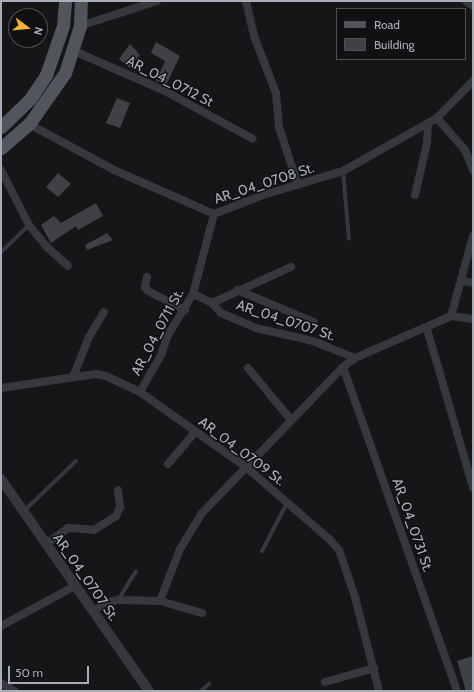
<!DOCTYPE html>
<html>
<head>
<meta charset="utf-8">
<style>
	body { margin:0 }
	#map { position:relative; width:474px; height:692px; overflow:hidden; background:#161618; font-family:Cabin,sans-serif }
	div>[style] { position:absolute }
	.building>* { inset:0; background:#404145 }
	.service>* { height:4px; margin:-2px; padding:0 2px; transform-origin:2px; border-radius:2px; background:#37383d }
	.minor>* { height:8px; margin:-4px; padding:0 4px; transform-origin:4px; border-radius:4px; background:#37383d }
	.tertiary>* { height:10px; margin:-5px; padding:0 5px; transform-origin:5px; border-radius:5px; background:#37383d }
	.primary>* { height:13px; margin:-6.5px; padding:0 6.5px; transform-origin:6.5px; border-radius:6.5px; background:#53555c }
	span { translate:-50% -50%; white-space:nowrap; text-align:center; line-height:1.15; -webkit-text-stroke:3px #111113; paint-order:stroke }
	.street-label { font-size:14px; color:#a8adb8 }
	.frame { position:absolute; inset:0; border:2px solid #a8adb8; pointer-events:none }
	.legend { position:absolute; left:336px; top:8px; width:130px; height:52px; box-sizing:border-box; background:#111113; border:1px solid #4d4f55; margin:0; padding:5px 7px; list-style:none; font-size:12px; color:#a8adb8 }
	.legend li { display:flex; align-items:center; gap:8px; height:20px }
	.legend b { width:20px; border:1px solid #4d4f55 }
	.north { position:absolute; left:8px; top:8px; width:40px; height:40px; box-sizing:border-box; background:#111113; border:1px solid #4d4f55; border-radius:50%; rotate:106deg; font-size:11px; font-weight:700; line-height:16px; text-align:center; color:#a8adb8 }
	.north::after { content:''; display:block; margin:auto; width:14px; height:18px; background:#f2b134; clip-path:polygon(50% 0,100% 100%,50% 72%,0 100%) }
	.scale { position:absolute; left:8px; top:666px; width:81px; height:18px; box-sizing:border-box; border:2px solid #a8adb8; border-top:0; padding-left:5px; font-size:12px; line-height:14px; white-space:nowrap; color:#a8adb8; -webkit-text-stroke:3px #111113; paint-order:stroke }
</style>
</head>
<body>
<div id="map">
	<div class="building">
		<i style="clip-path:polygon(156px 42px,180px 56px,166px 85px,156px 81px,165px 61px,151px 53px)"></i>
		<i style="clip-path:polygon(130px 44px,140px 55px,130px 68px,119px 59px)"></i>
		<i style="clip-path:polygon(117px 98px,130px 103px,120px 128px,106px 123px)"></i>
		<i style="clip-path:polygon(58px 173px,71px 184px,58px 197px,46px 187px)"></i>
		<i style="clip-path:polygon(96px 203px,103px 216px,78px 230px,76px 226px,51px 243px,41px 225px,54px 216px,61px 223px)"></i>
		<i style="clip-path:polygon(107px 233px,113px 240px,87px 250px,85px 245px)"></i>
		<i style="clip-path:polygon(473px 656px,473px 691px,466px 691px,457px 661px)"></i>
	</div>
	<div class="service">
		<i style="left:343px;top:171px;width:68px;rotate:85deg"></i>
		<i style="left:1px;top:252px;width:39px;rotate:-44deg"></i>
		<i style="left:24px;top:511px;width:72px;rotate:-43.9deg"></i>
		<i style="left:262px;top:551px;width:54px;rotate:-62.5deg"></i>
		<i style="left:118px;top:600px;width:34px;rotate:-58deg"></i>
		<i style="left:201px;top:691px;width:11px;rotate:-41deg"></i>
	</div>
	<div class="minor">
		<i style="left:246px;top:1px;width:36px;rotate:77deg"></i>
		<i style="left:254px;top:36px;width:61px;rotate:68.9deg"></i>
		<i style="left:276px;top:93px;width:34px;rotate:85deg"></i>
		<i style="left:279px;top:127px;width:61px;rotate:71.9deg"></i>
		<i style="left:466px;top:1px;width:9px;rotate:36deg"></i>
		<i style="left:80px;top:26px;width:81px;rotate:-18deg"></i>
		<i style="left:74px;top:51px;width:97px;rotate:23.7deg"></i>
		<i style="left:163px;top:90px;width:102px;rotate:28.6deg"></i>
		<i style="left:437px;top:118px;width:43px;rotate:48.8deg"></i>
		<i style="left:465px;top:150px;width:22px;rotate:68deg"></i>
		<i style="left:29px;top:124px;width:97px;rotate:28.4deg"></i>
		<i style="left:114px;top:170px;width:109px;rotate:23.7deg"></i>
		<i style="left:214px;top:214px;width:53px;rotate:-21.2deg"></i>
		<i style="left:263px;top:195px;width:84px;rotate:-16.7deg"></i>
		<i style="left:343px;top:171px;width:108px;rotate:-29.4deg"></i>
		<i style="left:437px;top:118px;width:52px;rotate:-45.8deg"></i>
		<i style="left:1px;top:170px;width:62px;rotate:63deg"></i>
		<i style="left:29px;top:225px;width:28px;rotate:51deg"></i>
		<i style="left:47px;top:247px;width:28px;rotate:42deg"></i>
		<i style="left:415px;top:195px;width:53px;rotate:-77deg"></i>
		<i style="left:427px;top:143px;width:20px;rotate:-87deg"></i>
		<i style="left:147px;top:277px;width:10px;rotate:101deg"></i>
		<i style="left:145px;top:287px;width:5px;rotate:53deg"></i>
		<i style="left:148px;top:291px;width:42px;rotate:27.2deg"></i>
		<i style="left:462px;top:281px;width:11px;rotate:10deg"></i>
		<i style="left:237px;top:290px;width:83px;rotate:22.6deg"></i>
		<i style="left:193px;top:294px;width:21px;rotate:25deg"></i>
		<i style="left:212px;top:303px;width:87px;rotate:-24.5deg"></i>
		<i style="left:212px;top:303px;width:13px;rotate:48deg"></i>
		<i style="left:221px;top:313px;width:38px;rotate:23deg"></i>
		<i style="left:256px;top:328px;width:58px;rotate:12.8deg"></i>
		<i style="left:313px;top:341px;width:45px;rotate:22deg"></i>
		<i style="left:451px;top:316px;width:83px;rotate:-74.6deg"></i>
		<i style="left:427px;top:329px;width:165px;rotate:73.8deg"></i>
		<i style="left:343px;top:367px;width:343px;rotate:70.6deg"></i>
		<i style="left:248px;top:368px;width:67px;rotate:50.4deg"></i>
		<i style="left:73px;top:377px;width:43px;rotate:-68.2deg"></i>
		<i style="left:89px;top:337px;width:29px;rotate:-59deg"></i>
		<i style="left:1px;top:388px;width:96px;rotate:-8.4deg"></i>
		<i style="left:96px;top:374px;width:10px;rotate:11deg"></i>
		<i style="left:106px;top:376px;width:38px;rotate:25deg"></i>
		<i style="left:140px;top:392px;width:130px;rotate:35.3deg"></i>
		<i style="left:246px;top:467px;width:110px;rotate:40.9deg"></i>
		<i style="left:329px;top:539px;width:15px;rotate:48deg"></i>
		<i style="left:339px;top:550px;width:50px;rotate:71.2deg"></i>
		<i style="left:355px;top:597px;width:97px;rotate:75.7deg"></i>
		<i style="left:140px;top:392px;width:43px;rotate:-60.4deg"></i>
		<i style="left:161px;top:355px;width:21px;rotate:-71deg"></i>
		<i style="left:168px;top:335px;width:48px;rotate:-58.6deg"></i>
		<i style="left:193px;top:294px;width:83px;rotate:-75.3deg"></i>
		<i style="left:168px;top:464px;width:42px;rotate:-49.8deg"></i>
		<i style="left:46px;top:544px;width:27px;rotate:-36deg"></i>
		<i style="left:68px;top:528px;width:26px;rotate:4deg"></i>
		<i style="left:94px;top:530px;width:26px;rotate:-32deg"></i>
		<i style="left:116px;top:516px;width:10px;rotate:-66deg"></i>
		<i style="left:120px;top:507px;width:17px;rotate:-97deg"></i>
		<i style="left:160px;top:601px;width:56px;rotate:-69deg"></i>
		<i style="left:180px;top:549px;width:42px;rotate:-58.6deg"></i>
		<i style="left:202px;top:513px;width:203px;rotate:-46deg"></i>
		<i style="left:343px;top:367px;width:15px;rotate:-37deg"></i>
		<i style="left:355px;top:358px;width:105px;rotate:-23.6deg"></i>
		<i style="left:451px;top:316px;width:22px;rotate:8deg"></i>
		<i style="left:93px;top:611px;width:17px;rotate:-33deg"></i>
		<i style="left:107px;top:602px;width:11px;rotate:-10deg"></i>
		<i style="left:118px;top:600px;width:42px;rotate:1.4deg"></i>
		<i style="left:160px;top:601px;width:44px;rotate:15.9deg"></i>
		<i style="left:1px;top:626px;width:84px;rotate:-28.4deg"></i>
		<i style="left:325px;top:682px;width:51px;rotate:-15.9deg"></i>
		<i style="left:1px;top:683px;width:16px;rotate:30deg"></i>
	</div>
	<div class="tertiary">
		<i style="left:1px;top:479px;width:259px;rotate:55.1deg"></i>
	</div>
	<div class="primary">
		<i style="left:1px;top:127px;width:40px;rotate:-44deg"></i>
		<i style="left:30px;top:99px;width:29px;rotate:-56deg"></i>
		<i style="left:46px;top:75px;width:52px;rotate:-70.9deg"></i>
		<i style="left:63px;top:26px;width:25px;rotate:-85deg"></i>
		<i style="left:1px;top:148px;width:37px;rotate:-41deg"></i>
		<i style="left:29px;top:124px;width:62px;rotate:-54.8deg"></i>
		<i style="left:65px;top:73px;width:49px;rotate:-72.3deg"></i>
		<i style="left:80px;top:26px;width:25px;rotate:-88deg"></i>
	</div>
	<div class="street-label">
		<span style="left:170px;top:81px;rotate:27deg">AR_04_0712 St</span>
		<span style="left:264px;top:183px;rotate:-18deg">AR_04_0708 St.</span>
		<span style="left:286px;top:320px;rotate:18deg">AR_04_0707 St.</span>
		<span style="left:157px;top:332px;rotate:-62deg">AR_04_0711 St.</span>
		<span style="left:242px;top:451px;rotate:37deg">AR_04_0709 St.</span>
		<span style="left:413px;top:525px;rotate:71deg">AR_04_0731 St.</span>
		<span style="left:86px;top:577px;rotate:55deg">AR_04_0707 St.</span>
	</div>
	<div class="frame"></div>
	<ul class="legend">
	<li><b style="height:5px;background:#53555c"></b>Road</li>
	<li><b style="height:11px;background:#404145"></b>Building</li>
	</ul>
	<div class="north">N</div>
	<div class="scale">50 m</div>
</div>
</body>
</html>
